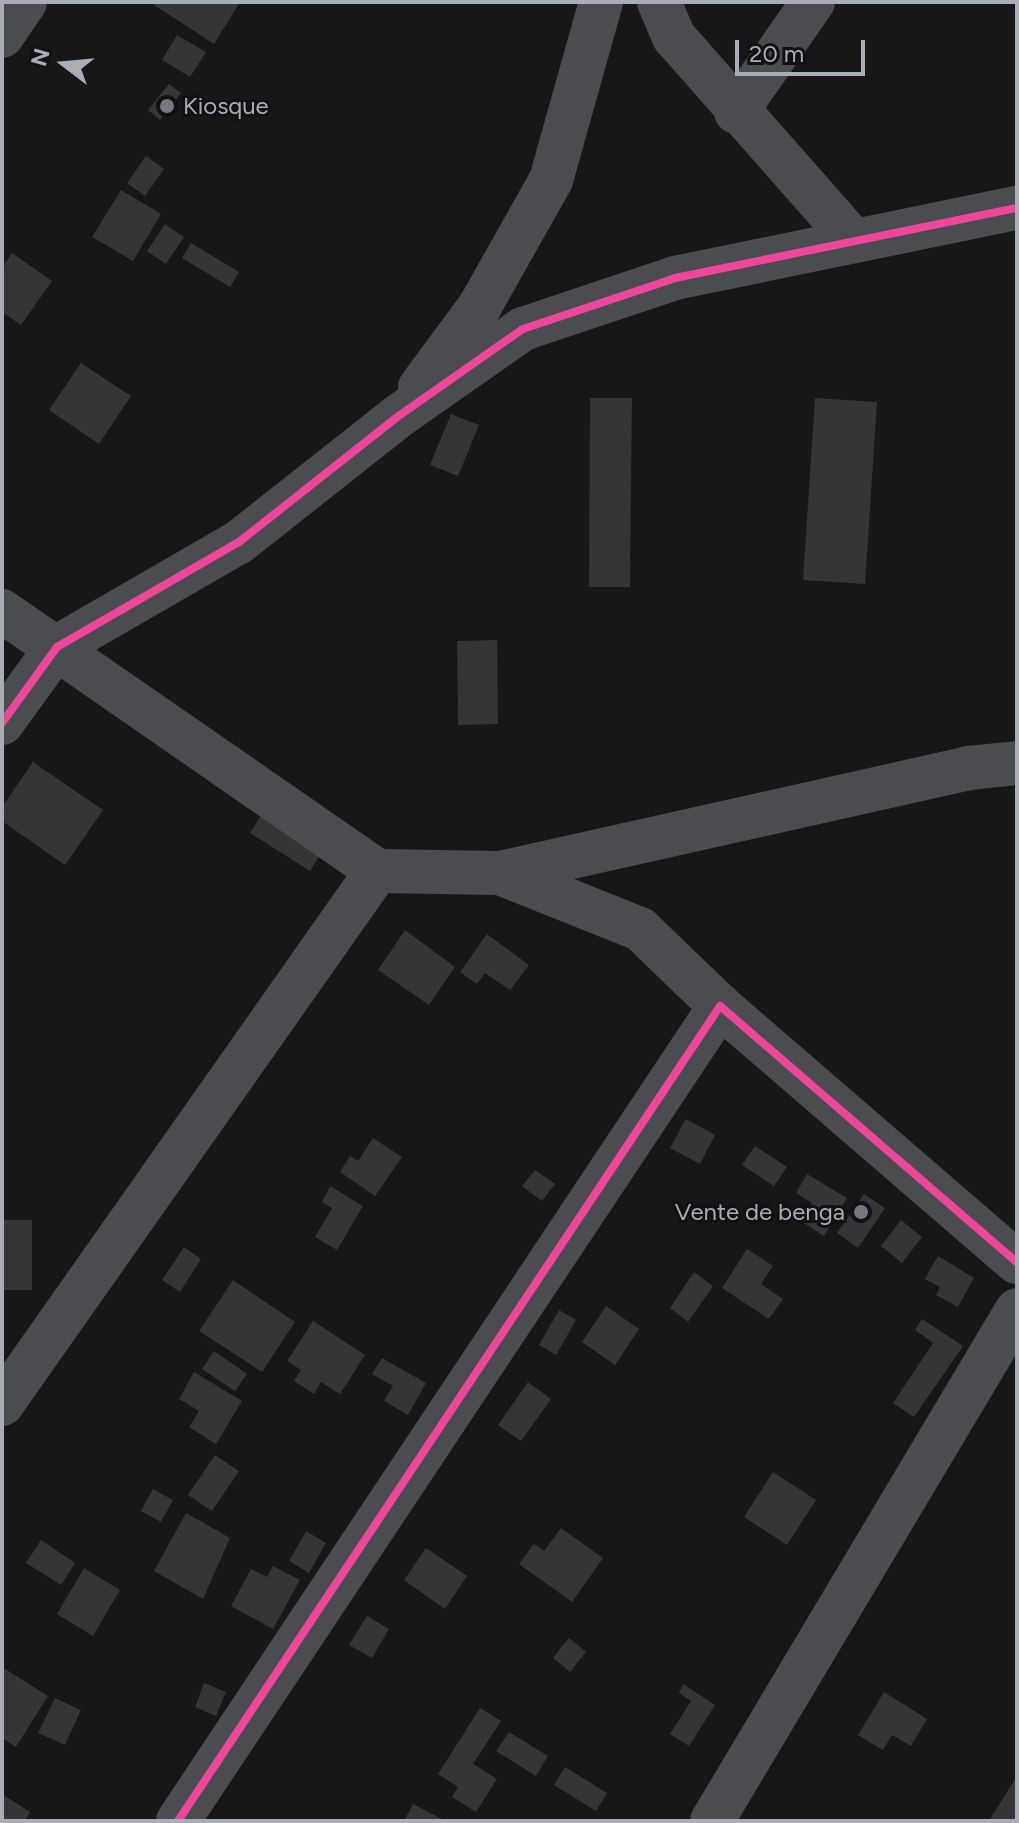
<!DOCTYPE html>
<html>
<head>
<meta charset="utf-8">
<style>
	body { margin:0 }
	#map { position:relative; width:1019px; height:1823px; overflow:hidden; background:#171717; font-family:Figtree,sans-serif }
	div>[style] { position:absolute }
	.building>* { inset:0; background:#353536 }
	.street>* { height:44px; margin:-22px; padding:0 22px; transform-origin:22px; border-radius:22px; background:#4b4c50 }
	.cycleway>* { height:8px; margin:-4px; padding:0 4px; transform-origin:4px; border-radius:4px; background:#ed469a }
	.dots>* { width:22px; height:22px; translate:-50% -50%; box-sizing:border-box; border:4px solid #111113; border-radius:50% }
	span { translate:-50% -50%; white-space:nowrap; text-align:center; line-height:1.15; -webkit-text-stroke:6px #111113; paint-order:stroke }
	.poi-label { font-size:24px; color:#a8adb8 }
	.left { translate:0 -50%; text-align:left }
	.right { translate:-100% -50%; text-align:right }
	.frame { position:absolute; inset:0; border:4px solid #a8adb8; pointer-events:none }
	.north { position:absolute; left:24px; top:24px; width:80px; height:80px; -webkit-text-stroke:6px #111113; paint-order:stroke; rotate:286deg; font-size:22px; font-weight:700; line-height:32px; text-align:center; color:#a8adb8 }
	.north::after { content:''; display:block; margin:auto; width:28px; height:36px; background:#a8adb8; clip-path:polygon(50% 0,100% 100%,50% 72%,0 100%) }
	.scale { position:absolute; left:735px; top:40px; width:130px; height:36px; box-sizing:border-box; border:4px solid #a8adb8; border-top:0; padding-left:10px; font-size:24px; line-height:28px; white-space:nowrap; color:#a8adb8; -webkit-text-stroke:6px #111113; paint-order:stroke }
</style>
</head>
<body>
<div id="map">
	<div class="building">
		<i style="clip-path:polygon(156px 2px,240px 2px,214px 44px,154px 5px)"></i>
		<i style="clip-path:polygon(177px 35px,206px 52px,190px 77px,162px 60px)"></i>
		<i style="clip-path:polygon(169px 84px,181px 93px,160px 120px,148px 110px)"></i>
		<i style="clip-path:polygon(146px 156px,164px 169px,145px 196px,127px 183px)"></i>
		<i style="clip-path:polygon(121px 190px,161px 214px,133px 261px,92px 237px)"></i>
		<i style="clip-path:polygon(165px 224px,184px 237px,166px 264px,147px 251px)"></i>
		<i style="clip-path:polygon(191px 243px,239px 272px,230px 287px,182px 258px)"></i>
		<i style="clip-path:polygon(12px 253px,52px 281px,21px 325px,2px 312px,2px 268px)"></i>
		<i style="clip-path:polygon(81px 363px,131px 396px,99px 444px,49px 410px)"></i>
		<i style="clip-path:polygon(590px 398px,632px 398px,630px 587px,589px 587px)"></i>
		<i style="clip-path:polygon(815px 398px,877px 402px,865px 584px,803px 580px)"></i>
		<i style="clip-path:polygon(451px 414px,479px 425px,458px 476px,430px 465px)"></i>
		<i style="clip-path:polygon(497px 640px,498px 724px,458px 725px,457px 641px)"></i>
		<i style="clip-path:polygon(33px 762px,103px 810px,65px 865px,2px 821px,2px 807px)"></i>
		<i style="clip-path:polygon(265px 809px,324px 848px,310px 871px,250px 833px)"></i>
		<i style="clip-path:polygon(405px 930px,455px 967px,429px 1005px,378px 970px)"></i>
		<i style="clip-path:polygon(487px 934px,529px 965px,510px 990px,485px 973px,477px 984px,460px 972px)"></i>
		<i style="clip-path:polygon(686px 1119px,715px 1135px,700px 1164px,670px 1148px)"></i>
		<i style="clip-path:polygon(373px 1138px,402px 1157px,375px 1196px,340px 1172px,350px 1156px,358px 1161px)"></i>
		<i style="clip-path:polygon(755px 1146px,787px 1167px,774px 1186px,742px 1165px)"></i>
		<i style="clip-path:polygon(535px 1170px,555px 1184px,542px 1201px,522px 1186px)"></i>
		<i style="clip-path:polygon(807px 1174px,847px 1198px,824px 1236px,802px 1222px,812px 1203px,796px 1193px)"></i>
		<i style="clip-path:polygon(330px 1186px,363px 1206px,337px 1250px,315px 1237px,332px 1208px,322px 1202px)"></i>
		<i style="clip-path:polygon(864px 1194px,885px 1208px,858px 1248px,837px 1233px)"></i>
		<i style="clip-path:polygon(2px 1220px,32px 1220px,32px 1290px,2px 1290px)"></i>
		<i style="clip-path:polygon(901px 1220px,922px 1237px,902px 1263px,881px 1246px)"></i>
		<i style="clip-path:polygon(184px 1247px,201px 1259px,180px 1292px,162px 1280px)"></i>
		<i style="clip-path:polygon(747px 1249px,773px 1266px,761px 1284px,783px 1299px,769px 1319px,722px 1288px)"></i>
		<i style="clip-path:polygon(938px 1256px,974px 1278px,958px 1307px,936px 1295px,940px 1287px,925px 1279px)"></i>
		<i style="clip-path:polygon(694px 1272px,713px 1286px,688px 1322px,670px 1308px)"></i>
		<i style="clip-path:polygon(233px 1280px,295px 1322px,262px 1372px,199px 1331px)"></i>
		<i style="clip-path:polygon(606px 1306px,639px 1329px,615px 1365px,582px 1342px)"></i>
		<i style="clip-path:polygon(559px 1310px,576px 1320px,556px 1355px,539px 1345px)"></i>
		<i style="clip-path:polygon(922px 1319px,963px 1346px,914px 1417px,893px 1403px,933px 1343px,915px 1330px)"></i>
		<i style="clip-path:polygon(313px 1321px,365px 1355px,340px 1394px,321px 1382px,314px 1394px,294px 1381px,301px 1370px,287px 1361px)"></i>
		<i style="clip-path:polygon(214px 1351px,247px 1374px,235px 1391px,202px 1369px)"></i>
		<i style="clip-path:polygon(382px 1358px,426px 1383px,408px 1415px,384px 1401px,393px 1386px,372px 1374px)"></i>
		<i style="clip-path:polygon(194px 1372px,242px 1401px,216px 1444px,189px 1427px,199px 1411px,179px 1399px)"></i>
		<i style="clip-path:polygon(528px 1382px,551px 1399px,521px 1441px,498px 1425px)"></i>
		<i style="clip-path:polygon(215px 1455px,239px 1471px,212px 1511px,188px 1495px)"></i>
		<i style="clip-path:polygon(773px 1472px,816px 1500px,787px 1545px,744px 1517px)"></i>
		<i style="clip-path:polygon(153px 1489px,173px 1500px,161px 1522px,141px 1511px)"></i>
		<i style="clip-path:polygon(186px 1513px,230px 1538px,203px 1599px,154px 1571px)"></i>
		<i style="clip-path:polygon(561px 1528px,603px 1558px,572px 1602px,519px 1564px,534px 1544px,544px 1551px)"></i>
		<i style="clip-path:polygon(306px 1531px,326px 1543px,309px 1573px,289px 1561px)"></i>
		<i style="clip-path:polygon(41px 1540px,75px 1563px,61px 1585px,26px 1563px)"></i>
		<i style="clip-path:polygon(426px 1548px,467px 1576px,445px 1609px,404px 1580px)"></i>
		<i style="clip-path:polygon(273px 1566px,300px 1580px,273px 1629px,231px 1606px,251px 1569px,267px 1577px)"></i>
		<i style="clip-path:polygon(84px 1568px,120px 1590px,93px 1636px,57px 1614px)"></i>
		<i style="clip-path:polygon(367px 1616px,389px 1629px,372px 1658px,349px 1645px)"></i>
		<i style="clip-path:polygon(569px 1638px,586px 1652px,570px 1672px,553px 1658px)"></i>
		<i style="clip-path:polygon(2px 1667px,48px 1696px,16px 1747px,2px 1738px)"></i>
		<i style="clip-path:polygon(204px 1683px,226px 1692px,216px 1716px,195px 1707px)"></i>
		<i style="clip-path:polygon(683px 1684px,715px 1705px,689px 1746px,670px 1734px,691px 1701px,679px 1693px)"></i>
		<i style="clip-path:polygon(884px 1692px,927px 1719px,911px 1746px,892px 1735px,883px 1750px,858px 1735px)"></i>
		<i style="clip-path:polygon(55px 1698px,81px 1710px,65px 1745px,38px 1733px)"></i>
		<i style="clip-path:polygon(480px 1708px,501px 1721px,473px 1764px,497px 1779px,476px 1812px,452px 1797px,458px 1787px,438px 1774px)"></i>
		<i style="clip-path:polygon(509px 1732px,548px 1756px,536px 1776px,496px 1751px)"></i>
		<i style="clip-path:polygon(565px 1767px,607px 1793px,596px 1811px,554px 1785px)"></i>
		<i style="clip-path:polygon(1015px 1779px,1017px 1821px,989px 1821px)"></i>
		<i style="clip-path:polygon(2px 1794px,30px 1812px,25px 1821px,2px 1821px)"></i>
		<i style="clip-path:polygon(413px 1804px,446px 1821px,404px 1821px)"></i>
	</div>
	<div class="street">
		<i style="left:659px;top:2px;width:38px;rotate:67deg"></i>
		<i style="left:674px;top:37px;width:272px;rotate:48.6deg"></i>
		<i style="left:2px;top:36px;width:41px;rotate:-55.9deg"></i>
		<i style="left:736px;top:112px;width:134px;rotate:-55deg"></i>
		<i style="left:420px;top:387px;width:101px;rotate:-53.5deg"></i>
		<i style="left:480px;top:306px;width:145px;rotate:-60.6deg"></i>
		<i style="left:551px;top:180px;width:185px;rotate:-74.3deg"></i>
		<i style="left:2px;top:611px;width:456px;rotate:34.7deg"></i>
		<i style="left:377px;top:871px;width:123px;rotate:0.9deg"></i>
		<i style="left:500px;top:873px;width:151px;rotate:21.8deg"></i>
		<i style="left:640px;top:929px;width:111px;rotate:43.9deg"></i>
		<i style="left:2px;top:723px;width:94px;rotate:-54.1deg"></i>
		<i style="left:57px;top:647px;width:210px;rotate:-30deg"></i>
		<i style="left:239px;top:542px;width:205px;rotate:-38.3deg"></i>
		<i style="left:400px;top:415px;width:150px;rotate:-35deg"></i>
		<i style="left:523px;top:329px;width:160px;rotate:-18.5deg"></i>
		<i style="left:675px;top:278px;width:349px;rotate:-11.6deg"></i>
		<i style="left:500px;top:873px;width:481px;rotate:-12.6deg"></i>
		<i style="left:969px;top:768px;width:48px;rotate:-5.9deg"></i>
		<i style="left:2px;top:1404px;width:652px;rotate:-54.87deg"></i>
		<i style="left:178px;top:1821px;width:979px;rotate:-56.37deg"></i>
		<i style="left:720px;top:1006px;width:392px;rotate:40.8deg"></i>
		<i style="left:712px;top:1821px;width:595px;rotate:-59.17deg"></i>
	</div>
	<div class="cycleway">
		<i style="left:2px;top:723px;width:94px;rotate:-54.1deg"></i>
		<i style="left:57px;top:647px;width:210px;rotate:-30deg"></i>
		<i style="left:239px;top:542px;width:205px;rotate:-38.3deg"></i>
		<i style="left:400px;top:415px;width:150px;rotate:-35deg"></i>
		<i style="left:523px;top:329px;width:160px;rotate:-18.5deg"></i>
		<i style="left:675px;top:278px;width:349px;rotate:-11.6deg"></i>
		<i style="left:178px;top:1821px;width:979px;rotate:-56.37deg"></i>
		<i style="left:720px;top:1006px;width:392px;rotate:40.8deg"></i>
	</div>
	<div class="dots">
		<i style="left:167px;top:106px;background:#757880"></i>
		<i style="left:861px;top:1212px;background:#757880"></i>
	</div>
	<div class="poi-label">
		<span class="left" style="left:183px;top:106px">Kiosque</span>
		<span class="right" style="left:845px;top:1212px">Vente de benga</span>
	</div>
	<div class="frame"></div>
	<div class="north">N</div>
	<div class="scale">20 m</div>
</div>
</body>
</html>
